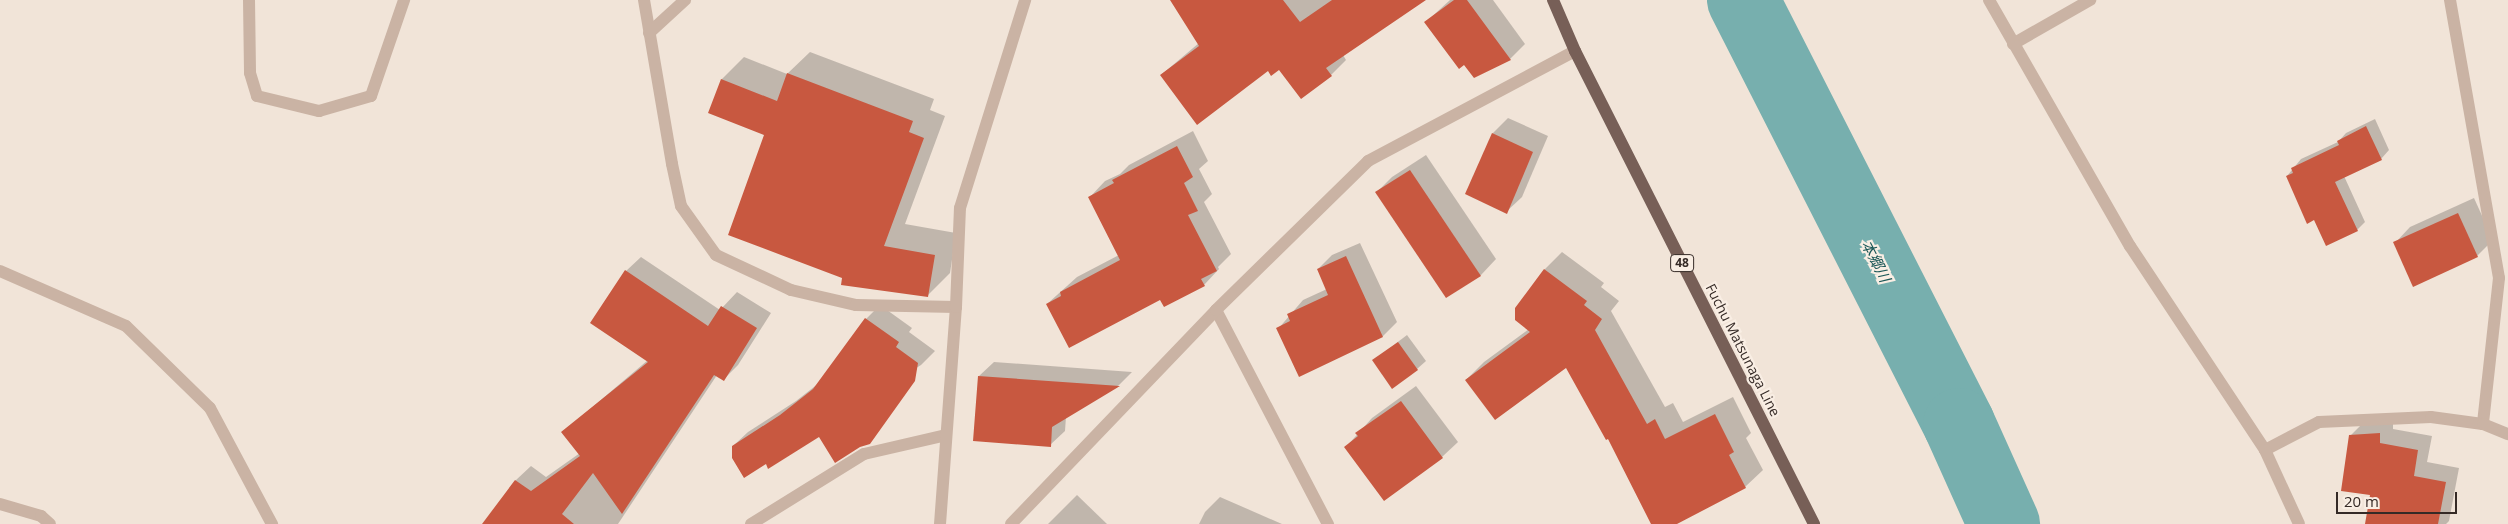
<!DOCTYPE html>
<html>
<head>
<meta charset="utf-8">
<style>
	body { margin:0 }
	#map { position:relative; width:2508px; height:524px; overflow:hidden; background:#f1e4d8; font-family:"Open Sans","Noto Sans JP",sans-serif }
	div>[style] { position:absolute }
	.shadow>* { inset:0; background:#0003 }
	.river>* { height:72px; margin:-36px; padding:0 36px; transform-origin:36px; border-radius:36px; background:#77afae }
	.building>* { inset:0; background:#c85840 }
	.minor>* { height:12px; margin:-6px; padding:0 6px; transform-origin:6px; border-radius:6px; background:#cab3a4 }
	.tertiary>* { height:12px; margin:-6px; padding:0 6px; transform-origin:6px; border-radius:6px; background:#cab3a4 }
	.primary>* { height:12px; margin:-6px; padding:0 6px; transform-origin:6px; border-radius:6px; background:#775f57 }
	span { translate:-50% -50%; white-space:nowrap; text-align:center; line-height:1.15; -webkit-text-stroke:4.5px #f9eee4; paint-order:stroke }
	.shield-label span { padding:1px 4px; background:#f9eee4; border:1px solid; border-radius:4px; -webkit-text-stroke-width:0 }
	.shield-label { font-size:12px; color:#352a26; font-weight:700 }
	.street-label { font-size:14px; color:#352a26 }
	.water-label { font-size:15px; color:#1b5757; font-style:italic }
	.scale { position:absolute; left:2336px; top:492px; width:121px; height:22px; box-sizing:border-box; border:2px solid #352a26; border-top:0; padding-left:6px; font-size:15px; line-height:18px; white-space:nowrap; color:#352a26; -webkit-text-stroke:4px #f9eee4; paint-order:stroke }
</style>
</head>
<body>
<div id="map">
	<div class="shadow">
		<i style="clip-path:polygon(1171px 0,1419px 0,1343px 55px,1346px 60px,1331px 75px,1279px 68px,1161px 75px,1199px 43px)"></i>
		<i style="clip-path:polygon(1450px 0,1493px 0,1525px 44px,1510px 59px,1426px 22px)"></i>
		<i style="clip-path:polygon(810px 52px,934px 99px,930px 110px,945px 116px,905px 224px,956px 233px,950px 273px,928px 295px,843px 278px,766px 135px,710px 113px,722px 79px,744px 57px,787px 74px)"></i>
		<i style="clip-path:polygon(1508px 118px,1548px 136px,1522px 197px,1506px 212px,1466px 193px,1493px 133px)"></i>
		<i style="clip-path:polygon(2375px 119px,2389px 150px,2381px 159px,2344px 176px,2365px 222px,2357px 230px,2315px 219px,2287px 176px,2301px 159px,2338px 142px,2346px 133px)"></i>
		<i style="clip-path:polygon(1193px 131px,1208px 161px,1199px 169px,1212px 194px,1204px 202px,1231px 254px,1218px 267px,1219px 269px,1204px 285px,1161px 299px,1047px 304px,1077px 277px,1119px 255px,1090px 197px,1105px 181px,1120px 174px,1129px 165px)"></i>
		<i style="clip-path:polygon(1426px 155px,1496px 259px,1481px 275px,1446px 296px,1377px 192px,1392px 177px)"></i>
		<i style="clip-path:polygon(2474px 198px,2493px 240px,2477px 256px,2395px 243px,2410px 227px)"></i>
		<i style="clip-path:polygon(1360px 243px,1397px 322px,1383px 336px,1299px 375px,1278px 329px,1303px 300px,1327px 289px,1318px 269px,1332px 255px)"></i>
		<i style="clip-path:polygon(1562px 252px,1604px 283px,1601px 287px,1619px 301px,1611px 311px,1665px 407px,1673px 403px,1683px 422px,1733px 397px,1751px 433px,1746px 438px,1763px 470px,1745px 487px,1674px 524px,1652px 524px,1608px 438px,1567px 366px,1466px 380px,1484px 362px,1529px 329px,1516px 308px,1545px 269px)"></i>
		<i style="clip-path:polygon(641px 257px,720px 310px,737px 292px,771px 313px,738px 365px,724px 379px,717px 375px,618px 524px,483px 524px,516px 480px,531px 466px,546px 477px,580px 453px,563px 432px,648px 360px,626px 271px)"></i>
		<i style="clip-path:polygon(880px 305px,912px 328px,909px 332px,935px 351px,921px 365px,744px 476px,733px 446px,748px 432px,796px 401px,819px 383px,866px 319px)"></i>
		<i style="clip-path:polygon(1407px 335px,1426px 361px,1417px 369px,1374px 360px)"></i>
		<i style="clip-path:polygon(994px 362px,1132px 372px,1119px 385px,1066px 417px,1065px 431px,1050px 445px,979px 376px)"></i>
		<i style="clip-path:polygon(1416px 386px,1458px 442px,1442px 457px,1384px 500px,1346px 447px,1372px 418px)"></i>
		<i style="clip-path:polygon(2393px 419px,2393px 429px,2432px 436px,2427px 462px,2459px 468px,2449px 521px,2446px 524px,2366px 524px,2372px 494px,2351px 435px,2365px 421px)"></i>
		<i style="clip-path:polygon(1077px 495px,1107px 524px,1048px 524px)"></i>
		<i style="clip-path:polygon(1220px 497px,1282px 524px,1199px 524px,1205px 512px)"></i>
	</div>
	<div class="river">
		<i style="left:1743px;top:0;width:476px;rotate:63deg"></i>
		<i style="left:1959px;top:424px;width:110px;rotate:65.8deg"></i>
	</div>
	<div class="building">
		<i style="clip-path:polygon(1170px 0,1283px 0,1300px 22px,1332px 0,1426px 0,1326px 68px,1332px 76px,1301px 99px,1279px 70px,1271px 76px,1268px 71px,1197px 125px,1160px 75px,1199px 46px)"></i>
		<i style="clip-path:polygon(1454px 0,1467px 0,1511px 60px,1474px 78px,1464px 65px,1459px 69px,1424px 22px)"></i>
		<i style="clip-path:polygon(787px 73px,913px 121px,909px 132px,924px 138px,884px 246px,935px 255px,928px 297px,841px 285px,842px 278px,728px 235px,764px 135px,708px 113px,721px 79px,777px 101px)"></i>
		<i style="clip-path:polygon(2366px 126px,2382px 160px,2335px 182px,2358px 231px,2326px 246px,2314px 220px,2307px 224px,2286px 176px,2293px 173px,2291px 168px,2339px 145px,2337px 141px)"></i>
		<i style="clip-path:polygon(1492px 133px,1533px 152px,1507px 214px,1465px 194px)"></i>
		<i style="clip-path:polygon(1177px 146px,1193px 177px,1184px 183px,1198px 211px,1188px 215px,1217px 271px,1201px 279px,1205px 286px,1164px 307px,1160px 300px,1069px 348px,1046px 304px,1061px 296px,1060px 292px,1120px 260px,1088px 197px,1114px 183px,1112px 180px)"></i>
		<i style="clip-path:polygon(1410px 170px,1481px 276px,1446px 298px,1375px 192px)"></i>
		<i style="clip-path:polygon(2458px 213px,2478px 257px,2413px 287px,2393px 242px)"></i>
		<i style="clip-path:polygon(1346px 256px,1383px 337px,1299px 377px,1276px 328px,1290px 321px,1287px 314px,1328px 295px,1317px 269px)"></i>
		<i style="clip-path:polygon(1544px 269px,1587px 301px,1584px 305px,1602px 319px,1595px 330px,1647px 424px,1655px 419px,1665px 439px,1715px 414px,1734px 452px,1729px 455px,1746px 488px,1677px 524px,1651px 524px,1608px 439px,1606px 440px,1566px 368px,1495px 420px,1465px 380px,1530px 332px,1515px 320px,1515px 308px)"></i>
		<i style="clip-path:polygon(625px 270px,708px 326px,721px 306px,757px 328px,724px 381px,714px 375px,622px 514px,593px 473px,562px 514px,574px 524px,482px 524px,515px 480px,531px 491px,580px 456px,561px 432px,648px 362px,590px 323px)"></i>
		<i style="clip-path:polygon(865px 318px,899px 342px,896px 347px,918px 363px,915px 381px,870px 444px,860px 447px,835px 463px,819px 437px,768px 469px,766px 464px,744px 478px,732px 458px,732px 446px,780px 415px,813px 389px)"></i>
		<i style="clip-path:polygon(1398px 342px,1418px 370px,1392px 389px,1372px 360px)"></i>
		<i style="clip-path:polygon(978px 376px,1120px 386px,1052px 427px,1051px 447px,973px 441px)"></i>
		<i style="clip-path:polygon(1401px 401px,1443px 458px,1384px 501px,1344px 447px,1358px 436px,1355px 433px)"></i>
		<i style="clip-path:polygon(2380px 433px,2380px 443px,2418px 450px,2414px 476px,2446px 482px,2438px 524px,2365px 524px,2370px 495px,2341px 491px,2349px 435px)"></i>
	</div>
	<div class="minor">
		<i style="left:249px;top:0;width:73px;rotate:89.2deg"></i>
		<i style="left:250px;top:73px;width:24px;rotate:73deg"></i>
		<i style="left:257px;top:96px;width:64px;rotate:13.6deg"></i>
		<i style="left:319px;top:111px;width:54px;rotate:-16.1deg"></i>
		<i style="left:371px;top:96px;width:102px;rotate:-71deg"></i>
		<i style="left:644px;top:0;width:166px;rotate:80.3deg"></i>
		<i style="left:672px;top:164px;width:43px;rotate:77.9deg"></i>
		<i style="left:681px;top:206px;width:60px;rotate:54.5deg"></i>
		<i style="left:716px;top:255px;width:83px;rotate:25deg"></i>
		<i style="left:791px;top:290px;width:67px;rotate:13deg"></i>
		<i style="left:856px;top:305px;width:100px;rotate:1.1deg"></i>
		<i style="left:2450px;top:0;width:282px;rotate:80deg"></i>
		<i style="left:2499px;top:278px;width:147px;rotate:96.3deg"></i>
		<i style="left:649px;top:33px;width:49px;rotate:-42.5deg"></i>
		<i style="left:2013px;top:44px;width:89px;rotate:-29.7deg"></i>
		<i style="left:0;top:271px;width:137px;rotate:23.6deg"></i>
		<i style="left:126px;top:326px;width:117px;rotate:44.3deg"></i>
		<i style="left:210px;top:408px;width:132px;rotate:61.9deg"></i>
		<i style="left:1216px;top:310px;width:242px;rotate:62.4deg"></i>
		<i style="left:2265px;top:450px;width:61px;rotate:-27.4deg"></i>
		<i style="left:2319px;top:422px;width:112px;rotate:-2.6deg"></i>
		<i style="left:2431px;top:417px;width:52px;rotate:7.7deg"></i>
		<i style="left:2483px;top:424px;width:27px;rotate:22deg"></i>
		<i style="left:0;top:504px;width:43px;rotate:16.3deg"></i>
		<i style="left:41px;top:516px;width:12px;rotate:42deg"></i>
		<i style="left:751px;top:524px;width:133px;rotate:-31.8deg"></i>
		<i style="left:864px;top:454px;width:84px;rotate:-13deg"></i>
		<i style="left:940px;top:524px;width:218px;rotate:-85.8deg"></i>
		<i style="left:956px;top:307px;width:99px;rotate:-87.7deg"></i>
		<i style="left:960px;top:208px;width:218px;rotate:-72.6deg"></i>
		<i style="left:1011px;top:524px;width:296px;rotate:-46.2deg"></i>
		<i style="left:1216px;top:310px;width:213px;rotate:-44.4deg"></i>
		<i style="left:1368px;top:161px;width:234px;rotate:-28deg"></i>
	</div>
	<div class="tertiary">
		<i style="left:1989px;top:0;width:284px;rotate:60.2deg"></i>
		<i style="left:2130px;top:246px;width:245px;rotate:56.5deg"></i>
		<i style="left:2265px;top:450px;width:81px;rotate:65.3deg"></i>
	</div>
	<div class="primary">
		<i style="left:1553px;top:0;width:56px;rotate:66.7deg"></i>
		<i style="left:1575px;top:51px;width:530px;rotate:63.19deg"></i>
	</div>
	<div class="shield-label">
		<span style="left:1682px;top:263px">48</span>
	</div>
	<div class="street-label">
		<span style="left:1743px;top:350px;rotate:63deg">Fuchu Matsunaga Line</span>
	</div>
	<div class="water-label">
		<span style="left:1876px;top:261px;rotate:63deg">本郷川</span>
	</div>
	<div class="scale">20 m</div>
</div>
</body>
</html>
